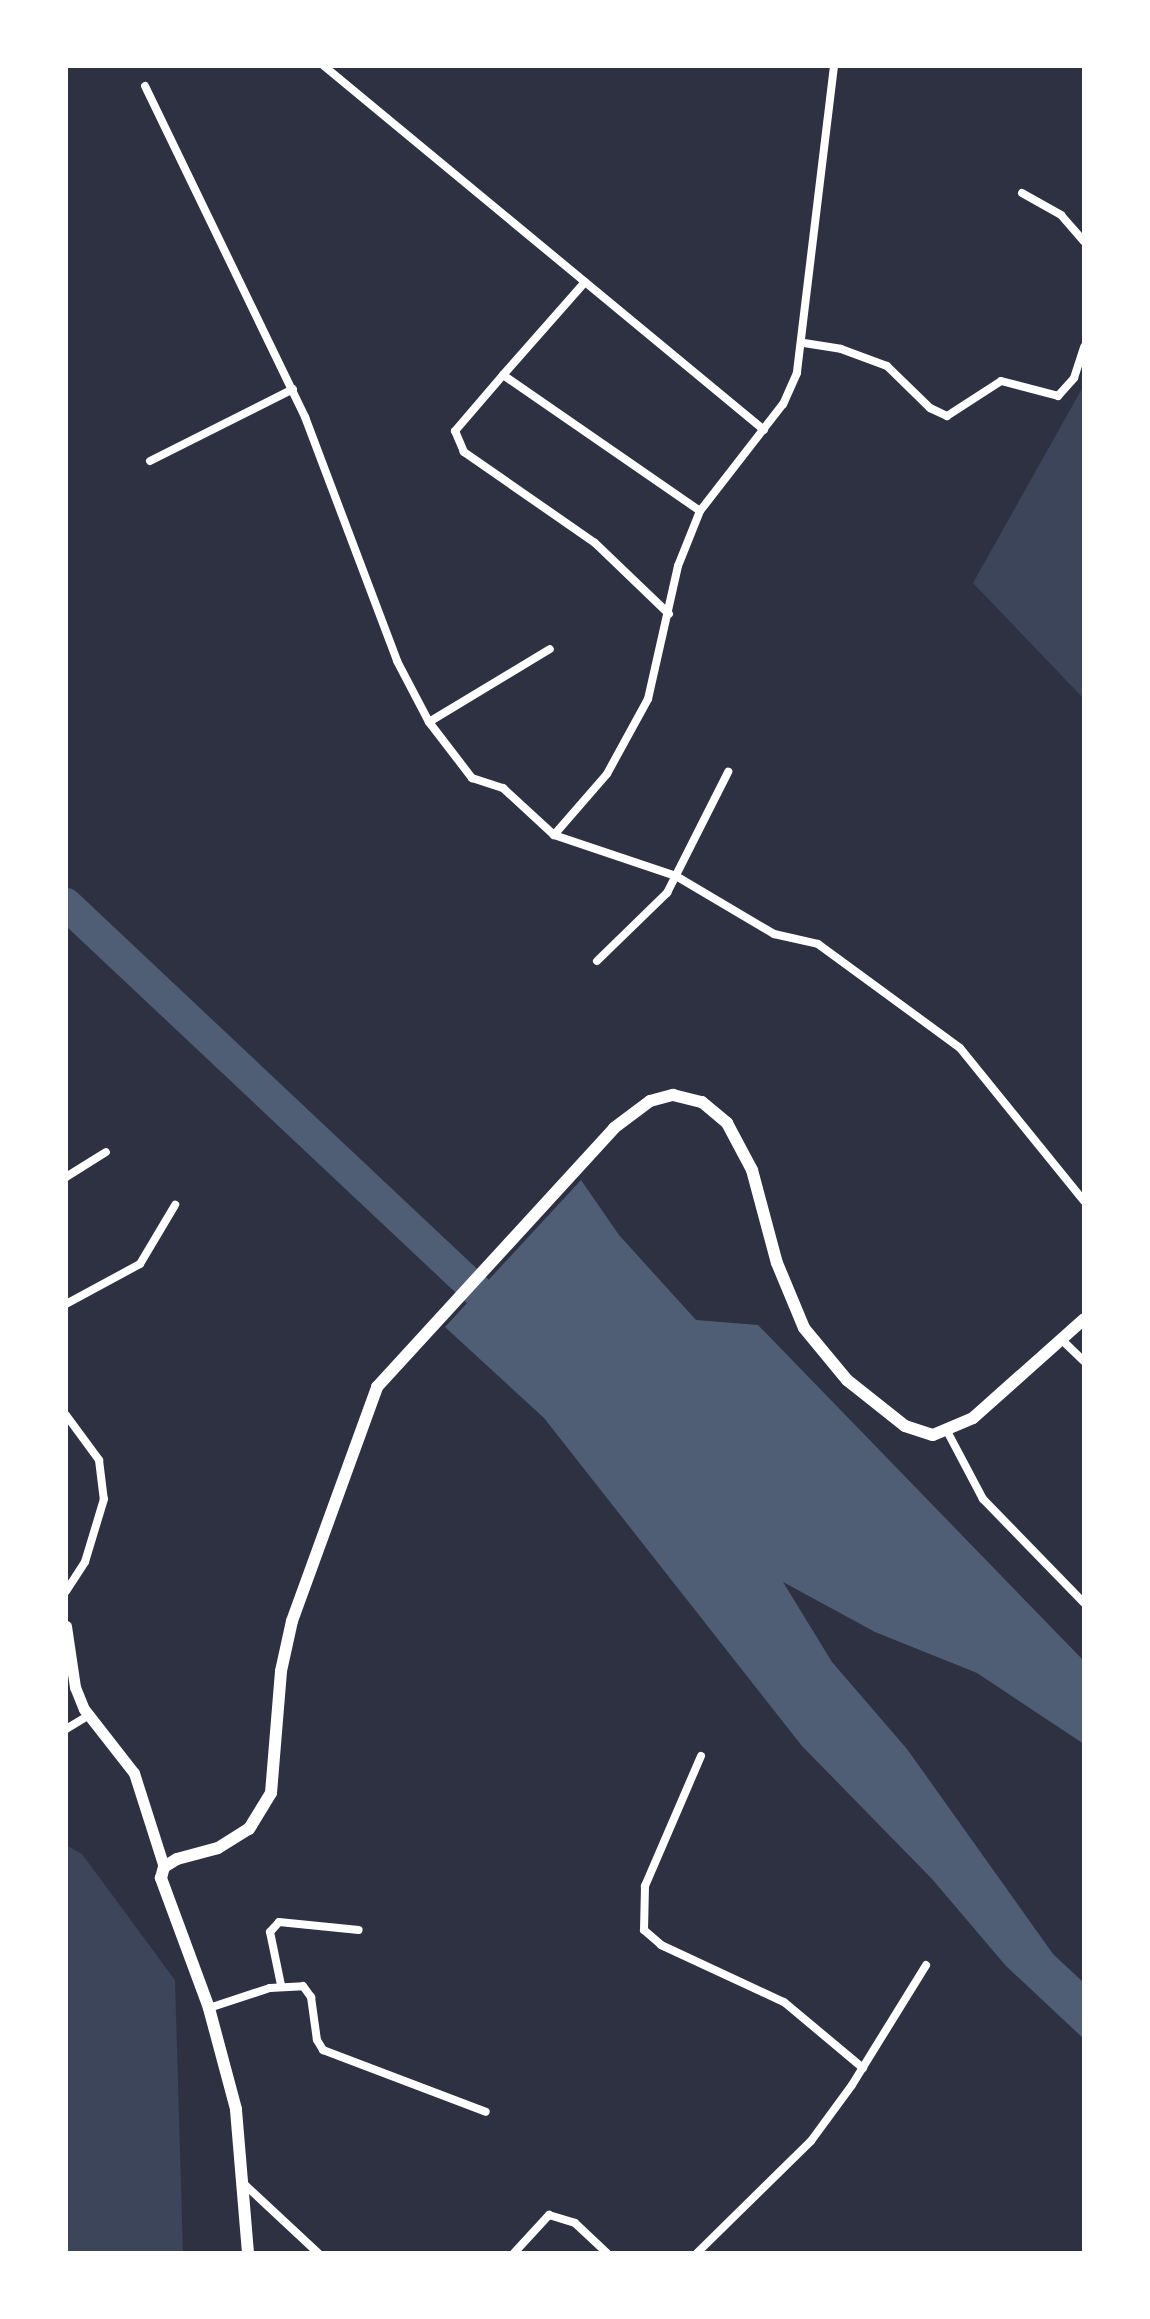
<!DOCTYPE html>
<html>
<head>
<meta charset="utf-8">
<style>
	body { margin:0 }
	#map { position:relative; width:1150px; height:2319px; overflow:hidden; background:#2d3142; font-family:Helvetica,sans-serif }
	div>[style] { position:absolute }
	.green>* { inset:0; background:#3c4559 }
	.water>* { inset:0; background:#4f5d75 }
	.river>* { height:32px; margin:-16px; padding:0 16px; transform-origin:16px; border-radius:16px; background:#4f5d75 }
	.minor>* { height:8px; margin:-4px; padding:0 4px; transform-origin:4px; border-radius:4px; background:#fff }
	.tertiary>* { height:11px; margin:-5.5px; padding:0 5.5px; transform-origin:5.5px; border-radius:5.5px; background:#fff }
	.secondary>* { height:12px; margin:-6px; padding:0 6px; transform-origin:6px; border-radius:6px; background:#fff }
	span { translate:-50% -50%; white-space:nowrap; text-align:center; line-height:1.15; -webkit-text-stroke:7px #fff; paint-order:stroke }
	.frame { position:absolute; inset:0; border:68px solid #fff; pointer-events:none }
</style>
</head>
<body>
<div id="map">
	<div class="green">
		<i style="clip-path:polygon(1084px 385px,1084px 699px,973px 583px)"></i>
		<i style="clip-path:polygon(66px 1845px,82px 1854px,175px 1980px,183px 2253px,66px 2253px)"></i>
	</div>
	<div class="water">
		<i style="clip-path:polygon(581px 1180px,619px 1235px,696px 1320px,758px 1325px,1084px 1661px,1084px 1744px,977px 1673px,875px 1632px,783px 1582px,832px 1662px,907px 1749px,1053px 1954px,1084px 1983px,1084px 2039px,1006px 1966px,932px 1879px,802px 1746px,544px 1418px,445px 1327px)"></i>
	</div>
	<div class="river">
		<i style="left:66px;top:904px;width:607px;rotate:43.26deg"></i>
	</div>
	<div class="minor">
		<i style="left:324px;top:66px;width:571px;rotate:39.6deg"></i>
		<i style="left:834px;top:66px;width:309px;rotate:96.9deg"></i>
		<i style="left:797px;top:373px;width:34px;rotate:114deg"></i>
		<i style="left:783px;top:404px;width:135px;rotate:127.8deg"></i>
		<i style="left:700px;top:511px;width:59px;rotate:111.8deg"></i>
		<i style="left:678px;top:566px;width:136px;rotate:102.7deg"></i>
		<i style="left:648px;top:699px;width:85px;rotate:118.7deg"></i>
		<i style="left:607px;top:774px;width:81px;rotate:131deg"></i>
		<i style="left:554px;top:835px;width:129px;rotate:18.6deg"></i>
		<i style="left:676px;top:876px;width:114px;rotate:30.6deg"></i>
		<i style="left:774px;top:934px;width:45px;rotate:12.8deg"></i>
		<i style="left:818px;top:944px;width:176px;rotate:36.2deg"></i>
		<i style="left:960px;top:1048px;width:197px;rotate:51deg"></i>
		<i style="left:145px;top:86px;width:368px;rotate:64.2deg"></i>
		<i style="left:305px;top:417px;width:261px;rotate:69.3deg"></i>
		<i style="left:397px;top:661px;width:69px;rotate:62.3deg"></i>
		<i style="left:429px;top:722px;width:71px;rotate:52.5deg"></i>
		<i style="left:472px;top:778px;width:33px;rotate:18deg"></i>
		<i style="left:503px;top:788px;width:69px;rotate:42.7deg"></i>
		<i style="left:1022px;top:193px;width:45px;rotate:29.4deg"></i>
		<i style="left:1061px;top:215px;width:35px;rotate:49deg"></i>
		<i style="left:804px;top:343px;width:37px;rotate:9deg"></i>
		<i style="left:841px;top:349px;width:49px;rotate:20.3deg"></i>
		<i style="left:887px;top:366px;width:60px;rotate:44.3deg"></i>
		<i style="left:930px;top:408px;width:19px;rotate:25deg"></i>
		<i style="left:947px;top:416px;width:64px;rotate:-32.9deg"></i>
		<i style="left:1001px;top:381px;width:59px;rotate:14.7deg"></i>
		<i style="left:1058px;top:396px;width:24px;rotate:-48deg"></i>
		<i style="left:1074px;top:378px;width:33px;rotate:-72deg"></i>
		<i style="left:503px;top:375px;width:124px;rotate:-48.6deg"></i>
		<i style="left:150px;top:461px;width:160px;rotate:-26.7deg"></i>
		<i style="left:669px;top:614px;width:103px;rotate:-136.2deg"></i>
		<i style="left:595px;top:543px;width:160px;rotate:-145.2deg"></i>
		<i style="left:464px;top:452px;width:23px;rotate:-113deg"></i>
		<i style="left:455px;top:431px;width:74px;rotate:-49.4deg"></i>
		<i style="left:503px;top:375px;width:239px;rotate:34.6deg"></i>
		<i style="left:429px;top:722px;width:141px;rotate:-31.1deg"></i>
		<i style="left:597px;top:961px;width:98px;rotate:-44.2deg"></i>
		<i style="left:667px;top:893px;width:136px;rotate:-63.2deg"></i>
		<i style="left:66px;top:1177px;width:47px;rotate:-32deg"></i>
		<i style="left:66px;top:1304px;width:84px;rotate:-28.4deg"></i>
		<i style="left:140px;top:1264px;width:69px;rotate:-59.3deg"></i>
		<i style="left:1063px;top:1341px;width:29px;rotate:44deg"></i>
		<i style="left:66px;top:1415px;width:56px;rotate:53.7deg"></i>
		<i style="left:99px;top:1460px;width:39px;rotate:83deg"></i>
		<i style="left:104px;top:1499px;width:66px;rotate:106.8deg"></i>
		<i style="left:85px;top:1562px;width:35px;rotate:123deg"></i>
		<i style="left:947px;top:1431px;width:77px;rotate:62.1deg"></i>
		<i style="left:983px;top:1499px;width:145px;rotate:45.8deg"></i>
		<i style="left:66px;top:1729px;width:27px;rotate:-31deg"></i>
		<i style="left:701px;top:1756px;width:142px;rotate:113.3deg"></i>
		<i style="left:645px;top:1886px;width:44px;rotate:91.3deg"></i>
		<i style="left:644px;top:1930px;width:23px;rotate:41deg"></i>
		<i style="left:661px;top:1945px;width:136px;rotate:24.9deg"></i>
		<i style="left:784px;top:2002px;width:103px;rotate:39.9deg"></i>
		<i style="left:281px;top:1985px;width:54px;rotate:-101.7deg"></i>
		<i style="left:270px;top:1932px;width:13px;rotate:-48deg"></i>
		<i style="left:279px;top:1922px;width:80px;rotate:5.7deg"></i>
		<i style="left:209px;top:2008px;width:64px;rotate:-18.2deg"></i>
		<i style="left:270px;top:1988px;width:33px;rotate:-3deg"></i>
		<i style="left:303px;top:1986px;width:14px;rotate:54deg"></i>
		<i style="left:311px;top:1997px;width:43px;rotate:82.1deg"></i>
		<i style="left:317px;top:2040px;width:12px;rotate:59deg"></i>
		<i style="left:323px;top:2050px;width:174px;rotate:20.8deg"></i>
		<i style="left:243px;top:2183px;width:103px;rotate:43deg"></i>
		<i style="left:514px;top:2253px;width:52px;rotate:-47.4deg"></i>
		<i style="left:549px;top:2215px;width:27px;rotate:17deg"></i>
		<i style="left:575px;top:2223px;width:44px;rotate:43.2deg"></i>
		<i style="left:697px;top:2253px;width:160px;rotate:-44.5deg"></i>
		<i style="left:811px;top:2141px;width:69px;rotate:-53.8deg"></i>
		<i style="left:852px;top:2085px;width:141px;rotate:-58.3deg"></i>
	</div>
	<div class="tertiary">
		<i style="left:66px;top:1626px;width:62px;rotate:81.6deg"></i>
		<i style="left:75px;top:1687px;width:24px;rotate:68deg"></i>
		<i style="left:84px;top:1709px;width:81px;rotate:52deg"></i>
		<i style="left:134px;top:1773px;width:99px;rotate:72.3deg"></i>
	</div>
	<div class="secondary">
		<i style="left:248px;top:2253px;width:144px;rotate:-94.8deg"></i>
		<i style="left:236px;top:2109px;width:105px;rotate:-105deg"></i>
		<i style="left:209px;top:2008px;width:139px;rotate:-110.3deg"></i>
		<i style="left:161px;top:1878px;width:11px;rotate:-75deg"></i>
		<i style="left:164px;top:1867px;width:15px;rotate:-32deg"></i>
		<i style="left:177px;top:1859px;width:42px;rotate:-15deg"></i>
		<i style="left:218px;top:1848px;width:36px;rotate:-32deg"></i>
		<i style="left:249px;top:1829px;width:42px;rotate:-58.6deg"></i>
		<i style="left:271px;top:1793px;width:122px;rotate:-85.3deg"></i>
		<i style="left:281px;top:1671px;width:51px;rotate:-77.6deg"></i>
		<i style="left:292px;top:1621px;width:249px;rotate:-70deg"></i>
		<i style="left:377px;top:1387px;width:351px;rotate:-47.5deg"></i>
		<i style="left:614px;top:1128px;width:45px;rotate:-36.9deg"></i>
		<i style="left:650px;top:1101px;width:24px;rotate:-15deg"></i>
		<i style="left:673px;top:1095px;width:30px;rotate:14deg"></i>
		<i style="left:702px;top:1102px;width:33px;rotate:40deg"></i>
		<i style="left:727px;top:1123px;width:53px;rotate:62deg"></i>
		<i style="left:752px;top:1170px;width:96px;rotate:75deg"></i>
		<i style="left:777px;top:1263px;width:70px;rotate:67.4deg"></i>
		<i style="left:804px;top:1328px;width:67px;rotate:50.4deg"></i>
		<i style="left:847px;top:1380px;width:74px;rotate:38.4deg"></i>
		<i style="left:905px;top:1426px;width:29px;rotate:18deg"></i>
		<i style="left:933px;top:1435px;width:43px;rotate:-23deg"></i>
		<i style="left:973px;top:1418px;width:149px;rotate:-41.7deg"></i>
	</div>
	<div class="frame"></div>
</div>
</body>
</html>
